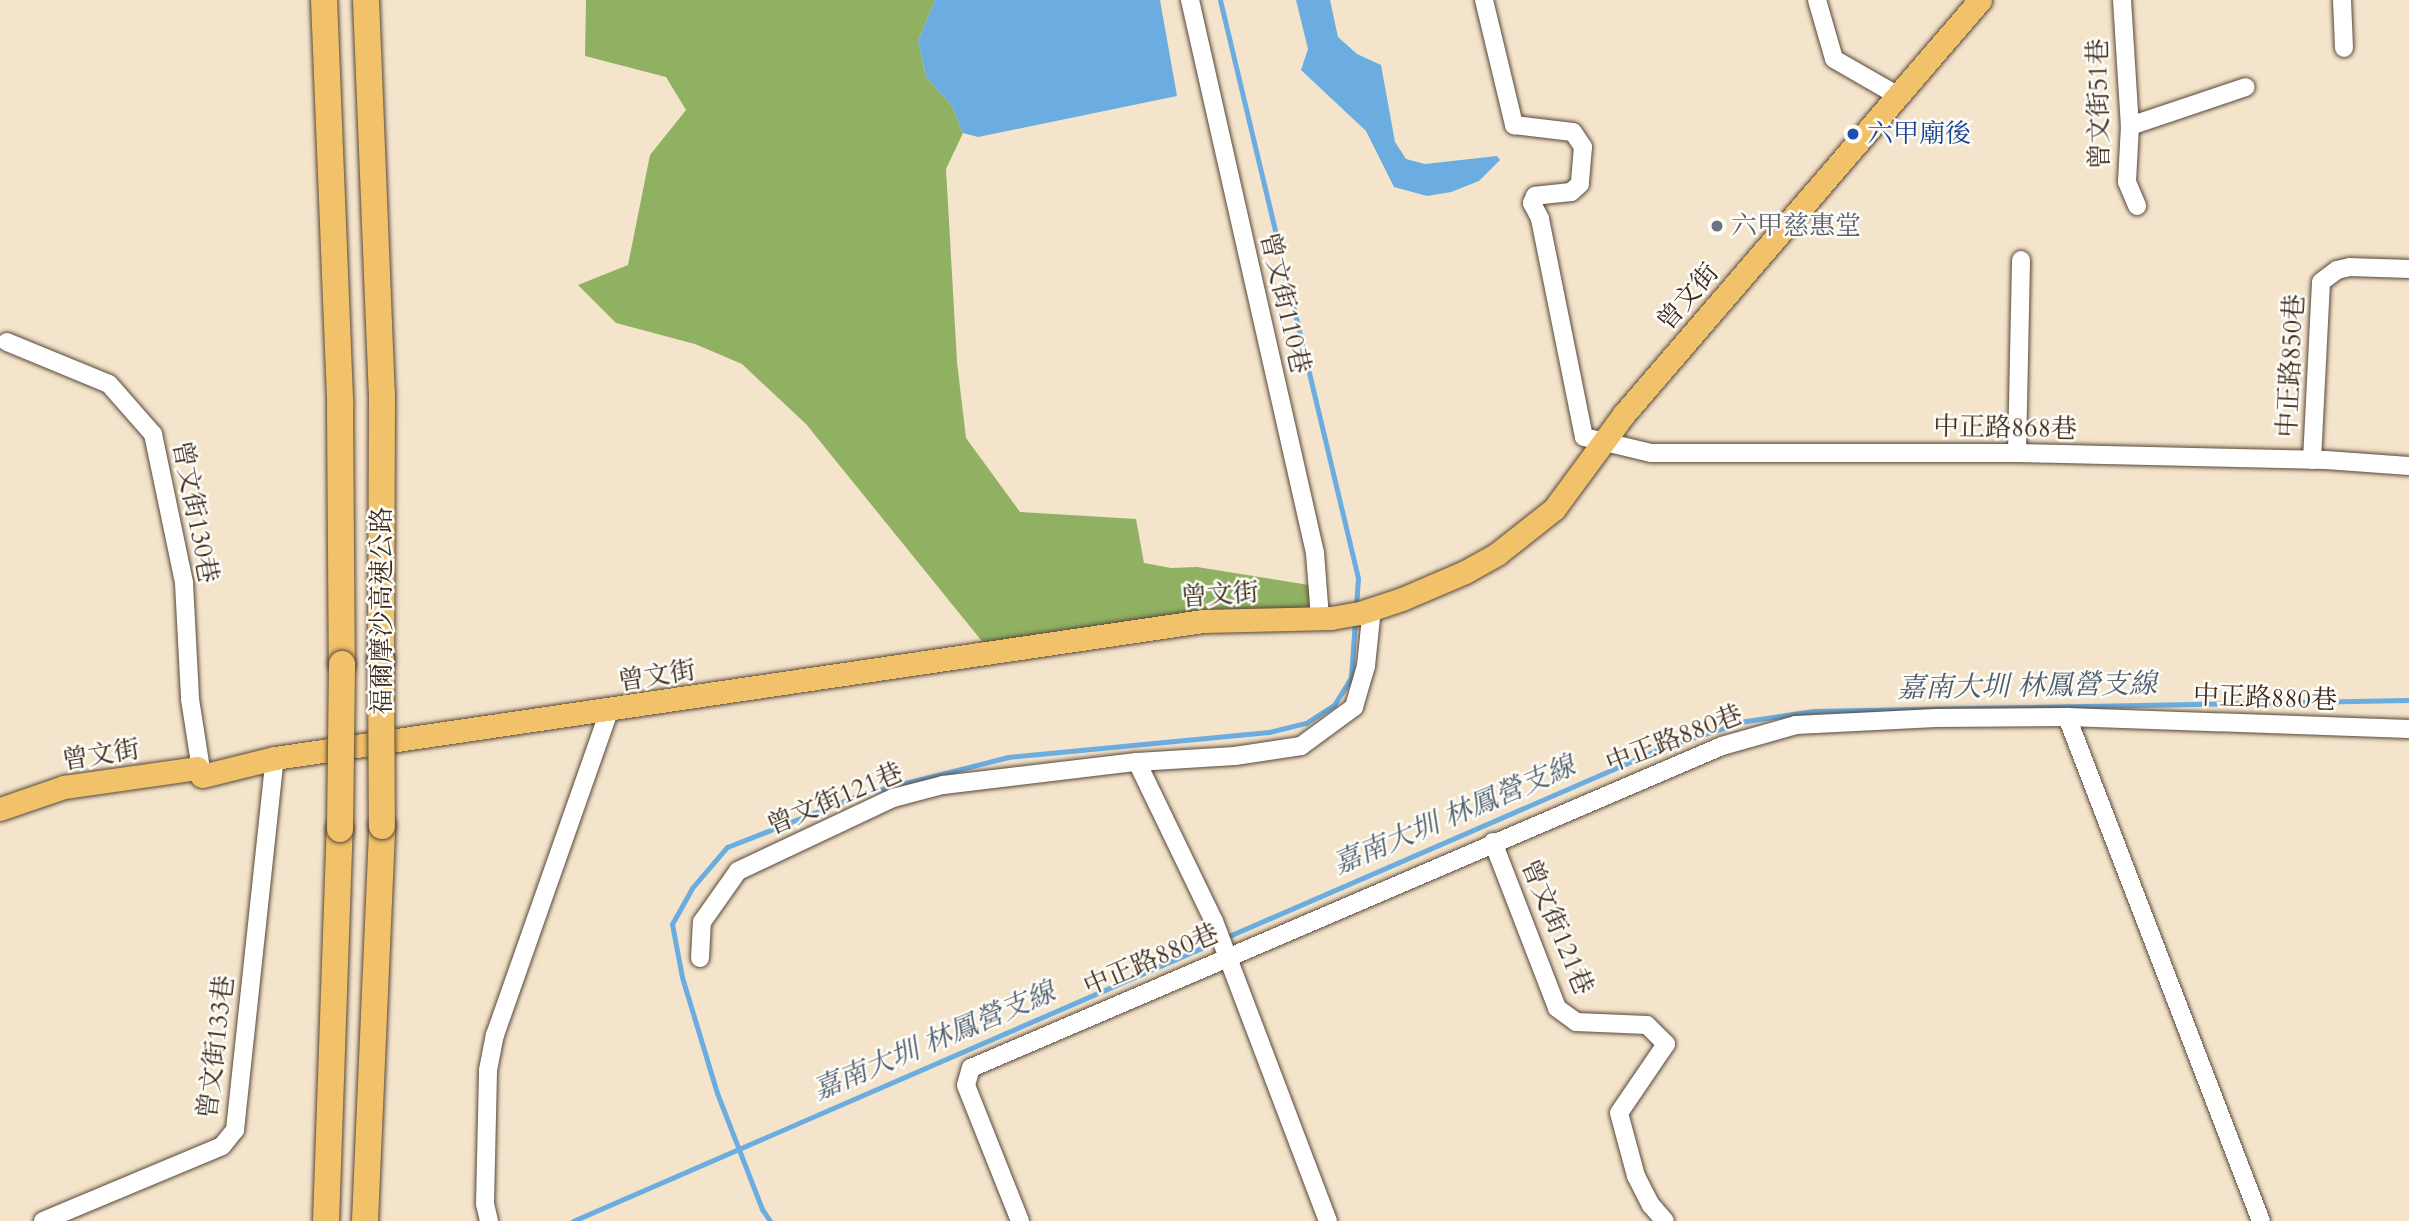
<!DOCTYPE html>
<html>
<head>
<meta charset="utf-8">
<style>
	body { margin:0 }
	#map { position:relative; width:2409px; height:1221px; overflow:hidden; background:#f4e4cb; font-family:Cardo,"Noto Serif TC",serif }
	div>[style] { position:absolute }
	.forest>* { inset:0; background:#90b062 }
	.water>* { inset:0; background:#6bade0 }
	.stream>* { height:5px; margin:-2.5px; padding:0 2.5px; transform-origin:2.5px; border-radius:2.5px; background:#6bade0 }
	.roads { filter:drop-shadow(0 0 2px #574638) drop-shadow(0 0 2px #574638) }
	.minor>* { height:18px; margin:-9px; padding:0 9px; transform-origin:9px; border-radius:9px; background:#fff }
	.major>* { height:23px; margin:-11.5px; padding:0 11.5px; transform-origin:11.5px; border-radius:11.5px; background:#f2c26a }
	.highway>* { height:26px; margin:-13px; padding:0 13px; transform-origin:13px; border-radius:13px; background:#f2c26a }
	.bridges { filter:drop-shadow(0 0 2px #574638) drop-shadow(0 0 2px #574638) }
	.highway-bridge>* { height:26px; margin:-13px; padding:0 13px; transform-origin:13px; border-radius:13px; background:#f2c26a }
	.dots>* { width:19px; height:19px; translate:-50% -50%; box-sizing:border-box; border:4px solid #fdfcf7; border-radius:50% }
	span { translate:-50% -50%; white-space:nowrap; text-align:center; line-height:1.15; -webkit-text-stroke:5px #fdfcf7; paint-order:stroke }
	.street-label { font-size:26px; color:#3b2a1e }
	.transit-label { font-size:26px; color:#164399 }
	.left { translate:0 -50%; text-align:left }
	.worship-label { font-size:26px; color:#5b616d }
	.water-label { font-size:28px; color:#4e5e6c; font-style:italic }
</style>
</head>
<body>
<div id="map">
	<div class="forest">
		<i style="clip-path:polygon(586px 0,935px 0,918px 41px,926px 77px,952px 106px,963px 133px,946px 169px,957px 362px,966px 438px,1020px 512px,1136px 519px,1144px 563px,1171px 568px,1197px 567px,1309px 585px,1314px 623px,1201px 633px,998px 661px,806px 424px,742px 364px,695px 344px,616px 323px,578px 285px,628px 265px,650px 155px,686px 110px,666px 77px,585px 56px)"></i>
	</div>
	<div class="water">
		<i style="clip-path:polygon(935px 0,1160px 0,1177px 96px,978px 137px,963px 133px,952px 106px,926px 77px,918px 41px)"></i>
		<i style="clip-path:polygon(1296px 0,1330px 0,1338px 37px,1357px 54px,1381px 65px,1395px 142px,1406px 159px,1425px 164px,1497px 156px,1500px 160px,1479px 181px,1451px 192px,1427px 196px,1394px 187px,1366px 131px,1301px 70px,1308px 49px)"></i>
	</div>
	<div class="stream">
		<i style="left:1220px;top:0;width:594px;rotate:76.57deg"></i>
		<i style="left:1358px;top:578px;width:29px;rotate:94deg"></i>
		<i style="left:573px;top:1221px;width:1195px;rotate:-23.48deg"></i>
		<i style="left:1669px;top:745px;width:81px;rotate:-17.3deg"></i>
		<i style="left:1746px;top:721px;width:68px;rotate:-8.5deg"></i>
		<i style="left:1813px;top:711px;width:596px;rotate:-1.06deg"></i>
		<i style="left:770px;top:1221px;width:14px;rotate:-124deg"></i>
		<i style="left:762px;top:1209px;width:124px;rotate:-111.2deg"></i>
		<i style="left:717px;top:1093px;width:121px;rotate:-106.8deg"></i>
		<i style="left:682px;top:977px;width:54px;rotate:-100.7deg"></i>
		<i style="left:672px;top:924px;width:41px;rotate:-60.9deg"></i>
		<i style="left:692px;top:888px;width:54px;rotate:-49.5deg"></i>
		<i style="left:727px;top:847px;width:145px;rotate:-21.4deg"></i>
		<i style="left:862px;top:794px;width:151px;rotate:-14.2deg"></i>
		<i style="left:1008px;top:757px;width:262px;rotate:-5.5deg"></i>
		<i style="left:1269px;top:732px;width:38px;rotate:-14deg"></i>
		<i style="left:1306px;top:723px;width:33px;rotate:-33deg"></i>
		<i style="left:1334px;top:705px;width:32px;rotate:-58deg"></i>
		<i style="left:1351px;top:678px;width:58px;rotate:-86.1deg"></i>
	</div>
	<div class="roads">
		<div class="minor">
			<i style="left:1190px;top:0;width:567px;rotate:77.26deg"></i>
			<i style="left:1315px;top:553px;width:65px;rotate:85.6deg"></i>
			<i style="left:1484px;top:0;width:129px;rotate:76.5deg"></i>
			<i style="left:1514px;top:125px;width:59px;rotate:6.8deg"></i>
			<i style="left:1573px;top:132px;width:18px;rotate:56deg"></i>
			<i style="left:1583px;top:147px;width:37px;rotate:95deg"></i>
			<i style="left:1580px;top:184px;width:12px;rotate:138deg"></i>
			<i style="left:1571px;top:192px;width:36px;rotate:174deg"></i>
			<i style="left:1535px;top:196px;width:8px;rotate:113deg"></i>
			<i style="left:1532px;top:203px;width:18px;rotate:63deg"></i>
			<i style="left:1540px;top:219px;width:222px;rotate:78.6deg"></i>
			<i style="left:1584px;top:437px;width:69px;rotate:13.4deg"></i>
			<i style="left:1651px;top:453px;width:366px"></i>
			<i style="left:2017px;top:453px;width:309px;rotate:1.3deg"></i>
			<i style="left:2326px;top:460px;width:83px;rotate:4.1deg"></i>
			<i style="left:1817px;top:0;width:61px;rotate:73.9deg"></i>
			<i style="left:1834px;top:59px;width:76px;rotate:29.9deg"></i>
			<i style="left:2122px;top:0;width:126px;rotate:86.4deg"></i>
			<i style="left:2130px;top:126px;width:56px;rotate:93.1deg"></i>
			<i style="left:2127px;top:182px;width:26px;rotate:67deg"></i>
			<i style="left:2342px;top:0;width:48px;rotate:87.6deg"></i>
			<i style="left:2130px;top:126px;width:122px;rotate:-18.6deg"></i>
			<i style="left:7px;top:342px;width:110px;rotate:22.4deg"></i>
			<i style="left:109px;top:384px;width:67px;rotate:48.7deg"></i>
			<i style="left:153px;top:434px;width:152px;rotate:78.2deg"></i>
			<i style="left:184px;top:583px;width:116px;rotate:87deg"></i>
			<i style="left:190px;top:699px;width:78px;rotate:81.1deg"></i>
			<i style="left:2017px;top:453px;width:193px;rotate:-88.8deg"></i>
			<i style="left:2312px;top:460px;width:178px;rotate:-87.1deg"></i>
			<i style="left:2321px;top:282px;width:20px;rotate:-37deg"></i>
			<i style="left:2337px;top:270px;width:13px;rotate:-13deg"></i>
			<i style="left:2350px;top:267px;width:59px;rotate:1.9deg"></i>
			<i style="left:2067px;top:717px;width:540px;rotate:68.95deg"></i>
			<i style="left:1137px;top:762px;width:177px;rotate:64.2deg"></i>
			<i style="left:1214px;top:921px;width:321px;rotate:69.2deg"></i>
			<i style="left:1493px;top:842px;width:178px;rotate:68.9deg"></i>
			<i style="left:1557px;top:1008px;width:24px;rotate:36deg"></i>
			<i style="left:1576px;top:1022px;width:71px;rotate:2.4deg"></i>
			<i style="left:1647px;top:1025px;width:27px;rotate:45deg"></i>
			<i style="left:1666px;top:1044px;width:83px;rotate:124.3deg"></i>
			<i style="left:1619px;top:1113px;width:65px;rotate:74.9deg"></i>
			<i style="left:1636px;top:1176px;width:33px;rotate:63deg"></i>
			<i style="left:1651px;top:1205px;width:21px;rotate:49deg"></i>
			<i style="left:700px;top:958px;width:36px;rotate:-87deg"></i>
			<i style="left:702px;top:922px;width:62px;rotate:-54.8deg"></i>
			<i style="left:738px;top:871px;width:171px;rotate:-25.2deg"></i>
			<i style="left:893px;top:798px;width:52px;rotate:-14.6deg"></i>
			<i style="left:943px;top:785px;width:195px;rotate:-6.8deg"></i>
			<i style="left:1137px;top:762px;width:98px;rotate:-3.5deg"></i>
			<i style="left:1235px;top:756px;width:67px;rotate:-8.6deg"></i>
			<i style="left:1301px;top:746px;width:66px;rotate:-36.3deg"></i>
			<i style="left:1354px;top:707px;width:43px;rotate:-73.7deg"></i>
			<i style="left:1366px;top:666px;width:58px;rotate:-84.1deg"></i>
			<i style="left:43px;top:1221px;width:194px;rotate:-22.7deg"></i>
			<i style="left:222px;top:1146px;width:21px;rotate:-51deg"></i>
			<i style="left:235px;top:1130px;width:374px;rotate:-83.9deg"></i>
			<i style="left:489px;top:1221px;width:17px;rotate:-103deg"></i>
			<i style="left:485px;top:1204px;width:134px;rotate:-88.7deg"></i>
			<i style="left:488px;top:1070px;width:36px;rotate:-79deg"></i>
			<i style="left:495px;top:1035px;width:343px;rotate:-70.6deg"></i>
			<i style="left:1020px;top:1221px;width:146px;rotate:-111.7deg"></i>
			<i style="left:966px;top:1085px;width:18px;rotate:-74deg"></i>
			<i style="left:971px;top:1068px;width:817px;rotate:-23.21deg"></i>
			<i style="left:1722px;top:746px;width:77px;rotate:-15.8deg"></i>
			<i style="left:1796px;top:725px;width:140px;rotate:-2.9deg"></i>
			<i style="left:1936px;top:718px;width:131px;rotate:-0.4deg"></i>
			<i style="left:2067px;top:717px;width:342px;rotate:2deg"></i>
		</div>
		<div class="major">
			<i style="left:0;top:809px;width:68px;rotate:-19deg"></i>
			<i style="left:64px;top:787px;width:134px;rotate:-8.1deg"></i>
			<i style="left:197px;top:768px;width:9px;rotate:58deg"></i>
			<i style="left:202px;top:776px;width:75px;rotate:-13.9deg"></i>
			<i style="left:275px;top:758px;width:938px;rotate:-8.4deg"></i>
			<i style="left:1203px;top:621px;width:128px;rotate:-1.3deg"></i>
			<i style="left:1331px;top:618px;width:29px;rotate:-10deg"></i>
			<i style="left:1360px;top:613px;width:44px;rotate:-18.4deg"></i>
			<i style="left:1402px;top:599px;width:69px;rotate:-23.2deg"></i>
			<i style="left:1465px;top:572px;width:37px;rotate:-29deg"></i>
			<i style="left:1497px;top:554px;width:73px;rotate:-38.3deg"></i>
			<i style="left:1554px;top:509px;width:118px;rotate:-53.6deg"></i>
			<i style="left:1624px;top:414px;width:546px;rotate:-49.31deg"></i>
		</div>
		<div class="highway">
			<i style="left:324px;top:0;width:407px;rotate:87.7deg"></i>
			<i style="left:340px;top:407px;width:257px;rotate:89.6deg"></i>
			<i style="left:366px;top:0;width:393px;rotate:87.7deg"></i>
			<i style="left:382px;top:393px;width:267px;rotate:90.2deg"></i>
			<i style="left:326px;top:1221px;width:392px;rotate:-88deg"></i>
			<i style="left:365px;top:1221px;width:395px;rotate:-87.5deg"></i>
		</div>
	</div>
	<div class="bridges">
		<div class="highway-bridge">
			<i style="left:381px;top:660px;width:166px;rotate:89.7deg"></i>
			<i style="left:340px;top:829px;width:165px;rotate:-89.3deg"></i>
		</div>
	</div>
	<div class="dots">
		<i style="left:1853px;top:134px;background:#1a4fb4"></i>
		<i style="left:1717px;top:226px;background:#6b7280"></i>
	</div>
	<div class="street-label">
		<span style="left:2099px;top:104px;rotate:-91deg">曾文街51巷</span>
		<span style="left:1688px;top:297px;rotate:-49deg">曾文街</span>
		<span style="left:1285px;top:303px;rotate:77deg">曾文街110巷</span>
		<span style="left:2291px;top:366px;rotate:-87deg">中正路850巷</span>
		<span style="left:2005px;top:428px;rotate:1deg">中正路868巷</span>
		<span style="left:195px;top:512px;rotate:79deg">曾文街130巷</span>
		<span style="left:1220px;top:595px;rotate:-4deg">曾文街</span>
		<span style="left:382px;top:611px;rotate:-90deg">福爾摩沙高速公路</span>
		<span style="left:657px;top:676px;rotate:-9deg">曾文街</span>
		<span style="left:2265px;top:698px;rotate:2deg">中正路880巷</span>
		<span style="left:1674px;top:739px;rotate:-21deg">中正路880巷</span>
		<span style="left:101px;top:755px;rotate:-9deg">曾文街</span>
		<span style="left:835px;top:799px;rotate:-23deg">曾文街121巷</span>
		<span style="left:1557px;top:927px;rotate:67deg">曾文街121巷</span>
		<span style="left:1151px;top:960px;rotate:-23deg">中正路880巷</span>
		<span style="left:216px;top:1047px;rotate:-83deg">曾文街133巷</span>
	</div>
	<div class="transit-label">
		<span class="left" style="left:1867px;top:134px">六甲廟後</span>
	</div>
	<div class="worship-label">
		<span class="left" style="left:1731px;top:226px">六甲慈惠堂</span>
	</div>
	<div class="water-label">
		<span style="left:2027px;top:686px;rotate:-1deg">嘉南大圳 林鳳營支線</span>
		<span style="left:1454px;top:815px;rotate:-23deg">嘉南大圳 林鳳營支線</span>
		<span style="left:934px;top:1041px;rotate:-23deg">嘉南大圳 林鳳營支線</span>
	</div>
</div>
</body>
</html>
